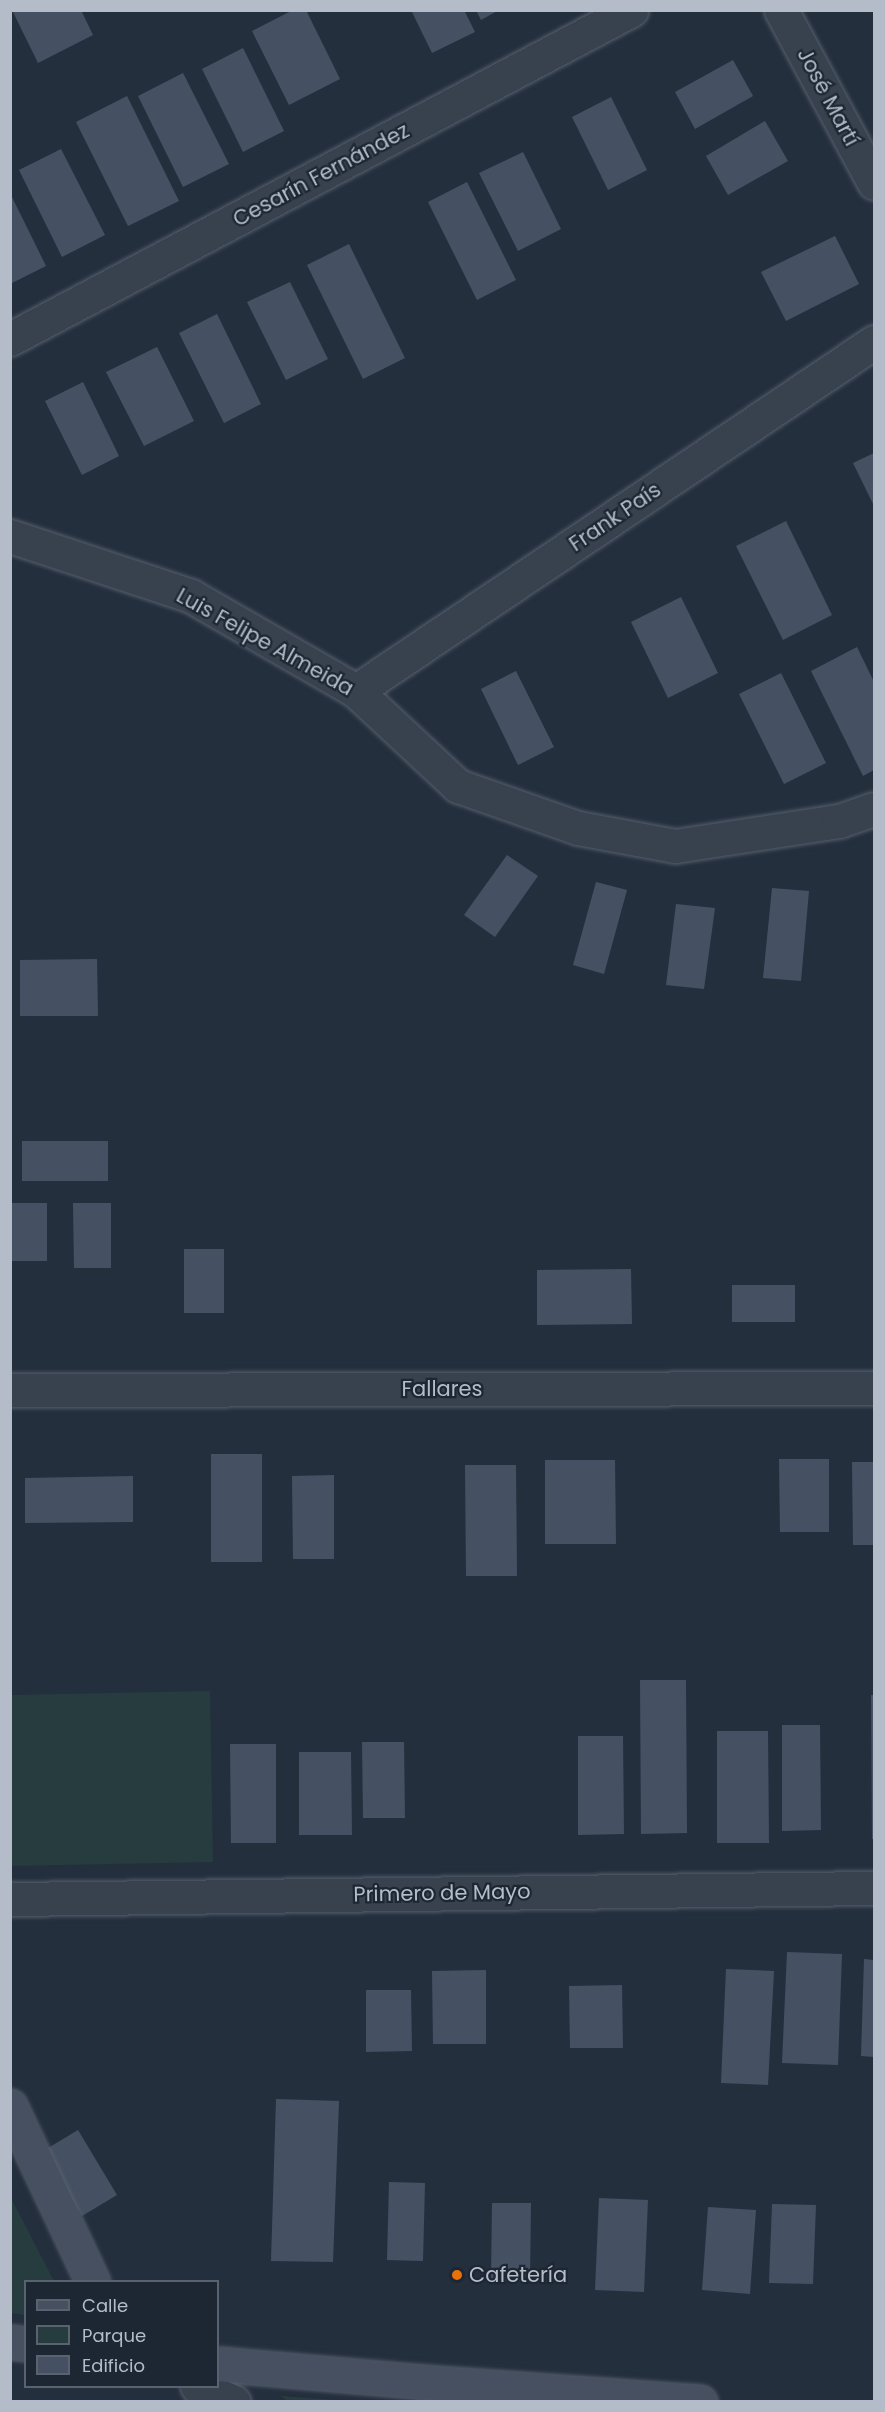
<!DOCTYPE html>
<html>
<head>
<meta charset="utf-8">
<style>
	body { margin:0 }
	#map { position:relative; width:885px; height:2412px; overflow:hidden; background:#242f3e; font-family:Poppins,sans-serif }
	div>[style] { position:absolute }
	.green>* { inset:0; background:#263c3f }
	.building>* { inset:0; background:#455162 }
	.roads { filter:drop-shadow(0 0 2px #565f6c) drop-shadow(0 0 2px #565f6c) }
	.street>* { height:33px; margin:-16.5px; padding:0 16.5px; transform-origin:16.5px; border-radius:16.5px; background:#38414e }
	.secondary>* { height:33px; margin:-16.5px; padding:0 16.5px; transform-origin:16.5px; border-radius:16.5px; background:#465061 }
	.dots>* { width:16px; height:16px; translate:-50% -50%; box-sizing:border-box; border:3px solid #1d2633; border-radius:50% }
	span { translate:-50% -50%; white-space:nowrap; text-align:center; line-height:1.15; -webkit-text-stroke:4.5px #1d2633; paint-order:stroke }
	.street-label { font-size:21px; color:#b4bcc9 }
	.poi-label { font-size:21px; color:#b4bcc9 }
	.left { translate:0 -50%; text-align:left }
	.frame { position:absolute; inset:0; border:12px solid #b4bcc9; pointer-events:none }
	.legend { position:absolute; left:24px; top:2280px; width:195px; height:108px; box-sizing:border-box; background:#1d2633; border:2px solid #59626f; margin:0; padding:8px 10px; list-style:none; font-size:18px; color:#b4bcc9 }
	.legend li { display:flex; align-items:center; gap:12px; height:30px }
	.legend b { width:30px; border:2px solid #59626f }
</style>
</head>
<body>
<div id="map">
	<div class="green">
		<i style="clip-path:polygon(210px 1691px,213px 1862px,11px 1866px,11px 1695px)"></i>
		<i style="clip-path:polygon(11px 2198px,54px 2281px,26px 2282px,25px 2315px,11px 2313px)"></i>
		<i style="clip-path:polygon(280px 2396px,281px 2396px,347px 2401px,288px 2401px)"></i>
	</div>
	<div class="building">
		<i style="clip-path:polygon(12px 10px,81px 10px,93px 35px,38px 63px)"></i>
		<i style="clip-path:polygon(293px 10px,306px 10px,340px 79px,289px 105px,252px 31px)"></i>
		<i style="clip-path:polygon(411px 10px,464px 10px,475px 32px,432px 53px)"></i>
		<i style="clip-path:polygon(476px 10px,499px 10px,481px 20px)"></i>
		<i style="clip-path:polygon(243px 48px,284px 131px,243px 152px,202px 69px)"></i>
		<i style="clip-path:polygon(733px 60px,753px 96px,695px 129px,675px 92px)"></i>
		<i style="clip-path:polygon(183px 73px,229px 164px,183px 187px,138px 96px)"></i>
		<i style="clip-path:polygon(127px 96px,179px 201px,128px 226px,76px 122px)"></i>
		<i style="clip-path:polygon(611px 97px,647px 170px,608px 190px,572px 117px)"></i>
		<i style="clip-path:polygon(765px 121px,788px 161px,728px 195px,706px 156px)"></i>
		<i style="clip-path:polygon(61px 149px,105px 235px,62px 257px,19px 170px)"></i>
		<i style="clip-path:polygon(523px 152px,561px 229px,518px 251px,479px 173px)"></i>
		<i style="clip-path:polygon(467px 182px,516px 280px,477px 300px,428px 202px)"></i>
		<i style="clip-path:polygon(10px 193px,46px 266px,10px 284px)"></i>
		<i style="clip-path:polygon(835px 236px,859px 284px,786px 321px,761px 272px)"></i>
		<i style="clip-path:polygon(349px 244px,405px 358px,363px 379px,307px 265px)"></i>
		<i style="clip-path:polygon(290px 282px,328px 359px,286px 380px,247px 302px)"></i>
		<i style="clip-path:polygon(217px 314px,261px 404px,224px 423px,179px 333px)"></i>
		<i style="clip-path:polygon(157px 347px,194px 421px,144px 446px,106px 372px)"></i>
		<i style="clip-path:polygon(83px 382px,119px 456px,82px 475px,45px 401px)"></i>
		<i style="clip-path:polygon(874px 453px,874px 506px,853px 463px)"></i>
		<i style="clip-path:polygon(786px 521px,832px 615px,783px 640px,736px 546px)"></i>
		<i style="clip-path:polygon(681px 597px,718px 673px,668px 698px,631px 622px)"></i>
		<i style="clip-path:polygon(857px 647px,874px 682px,874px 770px,863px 776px,811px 671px)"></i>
		<i style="clip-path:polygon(516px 671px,554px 747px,518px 765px,481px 689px)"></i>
		<i style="clip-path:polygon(781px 673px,826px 763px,784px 784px,739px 694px)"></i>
		<i style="clip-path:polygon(507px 855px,538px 876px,495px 937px,464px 915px)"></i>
		<i style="clip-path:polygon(596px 882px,627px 890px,604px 974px,573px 965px)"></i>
		<i style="clip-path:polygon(772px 888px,809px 891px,801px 981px,763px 978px)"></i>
		<i style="clip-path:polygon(676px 904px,715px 908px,704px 989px,666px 985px)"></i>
		<i style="clip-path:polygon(97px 959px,98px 1016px,20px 1016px,20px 960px)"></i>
		<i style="clip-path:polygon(22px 1141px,108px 1141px,108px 1181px,22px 1181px)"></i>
		<i style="clip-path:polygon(12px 1203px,47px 1203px,47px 1261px,12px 1261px)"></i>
		<i style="clip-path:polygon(73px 1203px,111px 1203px,111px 1268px,74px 1268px)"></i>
		<i style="clip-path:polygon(184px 1249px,224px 1249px,224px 1313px,184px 1313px)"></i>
		<i style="clip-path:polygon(631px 1269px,632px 1324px,537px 1325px,537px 1270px)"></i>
		<i style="clip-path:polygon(732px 1285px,795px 1285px,795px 1322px,732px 1322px)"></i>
		<i style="clip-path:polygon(211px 1454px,262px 1454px,262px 1562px,211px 1562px)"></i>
		<i style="clip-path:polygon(779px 1459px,829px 1459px,829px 1532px,780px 1532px)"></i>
		<i style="clip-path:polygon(545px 1460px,615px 1460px,616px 1544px,545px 1544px)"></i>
		<i style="clip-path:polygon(852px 1462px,874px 1462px,874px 1545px,853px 1545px)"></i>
		<i style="clip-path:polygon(465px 1465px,516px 1465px,517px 1576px,466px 1576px)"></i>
		<i style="clip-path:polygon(334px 1475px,334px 1559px,293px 1559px,292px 1476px)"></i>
		<i style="clip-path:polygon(133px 1476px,133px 1522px,25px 1523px,25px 1478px)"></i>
		<i style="clip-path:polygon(640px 1680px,686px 1680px,687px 1833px,641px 1834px)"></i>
		<i style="clip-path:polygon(871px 1695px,874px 1695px,874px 1839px,872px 1839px)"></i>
		<i style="clip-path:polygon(782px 1725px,820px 1725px,821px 1830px,782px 1831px)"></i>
		<i style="clip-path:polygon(717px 1731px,768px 1731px,769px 1843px,717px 1843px)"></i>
		<i style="clip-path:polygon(578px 1736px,623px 1736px,624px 1834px,578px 1835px)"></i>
		<i style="clip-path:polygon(362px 1742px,404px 1742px,405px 1818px,363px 1818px)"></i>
		<i style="clip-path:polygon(230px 1744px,276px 1744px,276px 1843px,231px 1843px)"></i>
		<i style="clip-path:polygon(299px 1752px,351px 1752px,352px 1835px,299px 1835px)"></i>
		<i style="clip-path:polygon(787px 1952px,842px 1954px,838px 2065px,782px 2063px)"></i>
		<i style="clip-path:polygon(864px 1959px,874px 1960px,874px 2057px,861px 2056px)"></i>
		<i style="clip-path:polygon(726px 1969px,774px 1971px,768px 2085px,721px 2083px)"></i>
		<i style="clip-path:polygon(486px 1970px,486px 2044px,433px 2044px,432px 1971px)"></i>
		<i style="clip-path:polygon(622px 1985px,623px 2048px,570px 2048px,569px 1986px)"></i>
		<i style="clip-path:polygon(366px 1990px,411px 1990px,412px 2051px,366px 2052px)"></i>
		<i style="clip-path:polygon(276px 2099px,339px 2101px,333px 2262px,271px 2261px)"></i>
		<i style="clip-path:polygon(78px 2130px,117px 2195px,82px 2216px,43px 2151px)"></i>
		<i style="clip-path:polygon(389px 2182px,425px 2183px,423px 2261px,387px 2260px)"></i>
		<i style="clip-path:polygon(599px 2198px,648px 2200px,644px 2292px,595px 2290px)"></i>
		<i style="clip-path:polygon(492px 2203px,531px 2203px,530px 2281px,491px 2281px)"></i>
		<i style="clip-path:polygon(772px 2204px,816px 2205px,813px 2284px,769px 2283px)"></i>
		<i style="clip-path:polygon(708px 2207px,756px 2210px,750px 2294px,702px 2290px)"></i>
	</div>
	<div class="roads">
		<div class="street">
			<i style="left:781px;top:10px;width:196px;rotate:61.7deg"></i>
			<i style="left:10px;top:339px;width:703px;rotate:-27.91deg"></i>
			<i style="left:10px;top:536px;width:191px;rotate:18.3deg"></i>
			<i style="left:191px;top:596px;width:190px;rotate:29.9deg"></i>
			<i style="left:356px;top:691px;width:139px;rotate:43deg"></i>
			<i style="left:458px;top:786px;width:127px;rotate:19.3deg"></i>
			<i style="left:578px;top:828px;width:99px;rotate:10.5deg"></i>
			<i style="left:675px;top:846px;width:166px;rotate:-8.7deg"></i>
			<i style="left:839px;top:821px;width:37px;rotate:-19deg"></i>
			<i style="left:356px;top:691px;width:625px;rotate:-33.97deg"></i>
			<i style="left:10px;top:1390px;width:864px;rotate:-0.13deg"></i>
			<i style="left:10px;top:1899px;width:864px;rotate:-0.73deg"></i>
			<i style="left:197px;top:2386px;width:40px;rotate:23.4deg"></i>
		</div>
		<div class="secondary">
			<i style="left:10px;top:2106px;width:195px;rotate:64.8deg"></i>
			<i style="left:10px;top:2342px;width:16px;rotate:7deg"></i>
			<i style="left:218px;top:2364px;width:205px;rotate:5deg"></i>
			<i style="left:422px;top:2382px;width:279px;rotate:4.1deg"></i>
		</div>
	</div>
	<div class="dots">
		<i style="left:457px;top:2275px;background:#e8710a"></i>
	</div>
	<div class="street-label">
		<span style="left:828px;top:97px;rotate:62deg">José Martí</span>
		<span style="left:321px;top:175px;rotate:-28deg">Cesarín Fernández</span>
		<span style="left:615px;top:517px;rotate:-34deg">Frank País</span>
		<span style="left:265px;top:642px;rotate:29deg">Luis Felipe Almeida</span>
		<span style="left:442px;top:1389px">Fallares</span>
		<span style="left:442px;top:1893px;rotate:-1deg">Primero de Mayo</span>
	</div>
	<div class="poi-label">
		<span class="left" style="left:469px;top:2275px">Cafetería</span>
	</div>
	<div class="frame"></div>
	<ul class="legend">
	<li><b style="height:8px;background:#465061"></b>Calle</li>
	<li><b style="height:16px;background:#263c3f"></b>Parque</li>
	<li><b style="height:16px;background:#455162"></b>Edificio</li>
	</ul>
</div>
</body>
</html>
